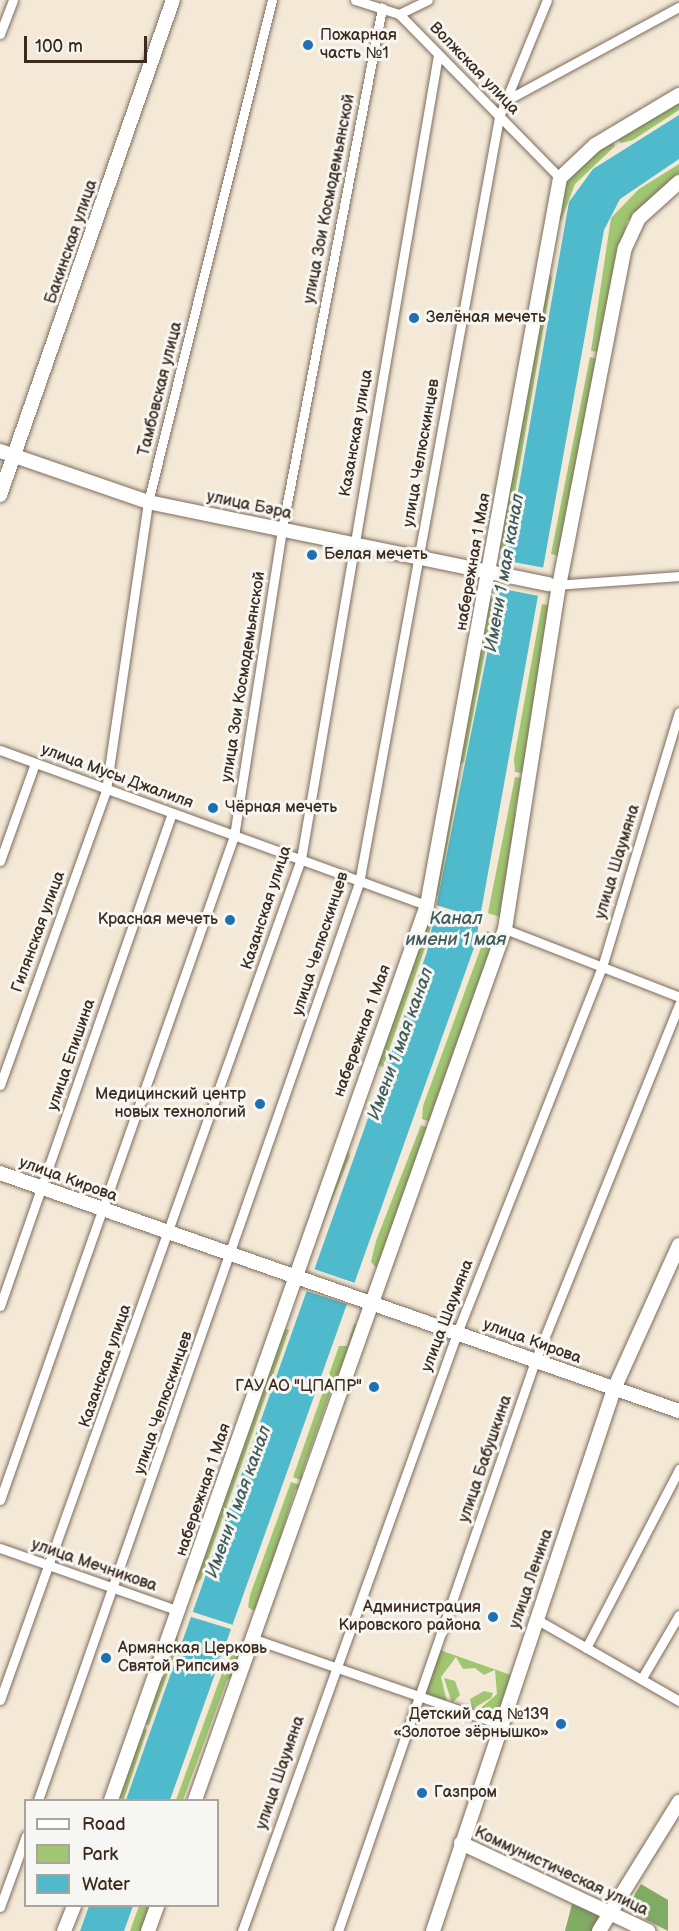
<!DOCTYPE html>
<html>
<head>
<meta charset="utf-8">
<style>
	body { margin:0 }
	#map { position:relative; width:679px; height:1931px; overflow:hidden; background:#f4e8d6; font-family:"Balsamiq Sans",sans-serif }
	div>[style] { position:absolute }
	.green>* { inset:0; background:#a0c671 }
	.forest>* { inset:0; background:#80ab63 }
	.water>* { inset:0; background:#4fbacb }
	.pier>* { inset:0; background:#f4e8d6 }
	.roads { filter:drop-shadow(0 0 2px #7c6c5e) drop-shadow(0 0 2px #7c6c5e) }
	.street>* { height:9px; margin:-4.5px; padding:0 4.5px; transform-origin:4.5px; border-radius:4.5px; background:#fff }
	.secondary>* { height:14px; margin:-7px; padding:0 7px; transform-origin:7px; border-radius:7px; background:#fff }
	.dots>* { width:16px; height:16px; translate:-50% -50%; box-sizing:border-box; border:3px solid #f6f6f2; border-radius:50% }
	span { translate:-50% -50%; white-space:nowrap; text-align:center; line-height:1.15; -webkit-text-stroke:6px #f6f6f2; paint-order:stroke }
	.poi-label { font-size:16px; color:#3b2a1e }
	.left { translate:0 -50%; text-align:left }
	.right { translate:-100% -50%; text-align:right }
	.street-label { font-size:16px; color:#3b2a1e }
	.water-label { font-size:18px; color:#425c5b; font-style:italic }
	.legend { position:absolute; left:24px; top:1799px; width:195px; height:108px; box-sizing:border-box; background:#f6f6f2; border:2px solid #aba49d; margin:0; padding:8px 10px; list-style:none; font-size:18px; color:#3b2a1e }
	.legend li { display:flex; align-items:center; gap:12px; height:30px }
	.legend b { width:30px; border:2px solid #aba49d }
	.scale { position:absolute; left:24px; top:36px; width:123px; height:27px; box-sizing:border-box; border:3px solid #3b2a1e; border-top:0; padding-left:8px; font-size:18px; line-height:21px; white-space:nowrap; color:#3b2a1e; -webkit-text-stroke:4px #f6f6f2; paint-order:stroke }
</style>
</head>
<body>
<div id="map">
	<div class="green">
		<i style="clip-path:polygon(679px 99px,679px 110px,633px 140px,621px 143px,616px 137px)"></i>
		<i style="clip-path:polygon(613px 139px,615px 146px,575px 184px,561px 221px,555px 219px,567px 177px)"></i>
		<i style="clip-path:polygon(679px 164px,679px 177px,627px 221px,598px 352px,591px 351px,611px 218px,639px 189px)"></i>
		<i style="clip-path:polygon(546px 269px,552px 278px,505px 550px,497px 549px)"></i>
		<i style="clip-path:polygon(590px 357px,597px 359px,560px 556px,551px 554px)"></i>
		<i style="clip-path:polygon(488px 597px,495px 599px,464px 762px,457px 767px)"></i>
		<i style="clip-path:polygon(542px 604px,554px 606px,522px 773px,515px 772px,514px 759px)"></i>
		<i style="clip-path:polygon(456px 773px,459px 782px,438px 896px,432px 895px)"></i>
		<i style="clip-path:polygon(515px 777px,521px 778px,515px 812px,520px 818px,503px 918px,488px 913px)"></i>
		<i style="clip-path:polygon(426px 917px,433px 918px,425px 948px,383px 1067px,377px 1065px)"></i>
		<i style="clip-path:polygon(487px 931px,494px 933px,495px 945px,433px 1123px,422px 1119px,423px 1106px)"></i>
		<i style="clip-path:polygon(421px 1125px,431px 1129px,380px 1272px,371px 1262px,376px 1241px)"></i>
		<i style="clip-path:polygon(346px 1145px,350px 1156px,313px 1247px)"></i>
		<i style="clip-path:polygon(354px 1324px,360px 1325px,343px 1372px,336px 1376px,302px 1473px,305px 1482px,293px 1477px,339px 1346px,347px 1346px)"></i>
		<i style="clip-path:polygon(281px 1327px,289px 1330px,201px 1579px,188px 1592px)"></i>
		<i style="clip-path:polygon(291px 1482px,303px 1486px,295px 1490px,257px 1613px,248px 1607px,250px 1595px)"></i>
		<i style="clip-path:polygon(177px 1631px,178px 1645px,149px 1725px,141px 1722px)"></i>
		<i style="clip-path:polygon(236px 1650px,244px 1653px,237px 1674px,227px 1680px,183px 1800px,176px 1800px,226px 1662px)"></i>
		<i style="clip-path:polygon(440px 1650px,511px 1675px,495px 1720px,476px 1712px,497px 1694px,495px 1670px,484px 1675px,475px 1668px,463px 1669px,456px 1657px,441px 1677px,447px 1702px,423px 1696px)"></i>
		<i style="clip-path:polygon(444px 1678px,455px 1681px,460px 1695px,452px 1703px)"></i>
		<i style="clip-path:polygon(484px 1691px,493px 1693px,491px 1698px,472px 1709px,470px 1699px)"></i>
		<i style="clip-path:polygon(140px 1727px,147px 1730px,124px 1799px,119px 1798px)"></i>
		<i style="clip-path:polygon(139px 1906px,153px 1906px,143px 1931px,130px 1931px)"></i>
	</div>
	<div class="forest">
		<i style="clip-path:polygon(641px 1884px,668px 1900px,668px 1931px,626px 1909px)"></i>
		<i style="clip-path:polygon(572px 1904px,603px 1917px,595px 1931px,565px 1931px)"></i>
	</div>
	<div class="water">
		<i style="clip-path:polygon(679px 115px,679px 159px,620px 199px,604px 230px,475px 945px,170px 1800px,126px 1800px,427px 952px,506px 560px,569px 202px,593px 169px)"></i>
		<i style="clip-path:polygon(89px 1906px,133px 1906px,124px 1931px,80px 1931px)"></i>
	</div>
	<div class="pier">
		<i style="clip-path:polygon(503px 560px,545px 568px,539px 596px,498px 588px)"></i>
		<i style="clip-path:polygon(436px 905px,485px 920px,484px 925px,435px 910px)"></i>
		<i style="clip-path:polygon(311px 1268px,358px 1284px,350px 1305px,303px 1290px)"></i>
		<i style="clip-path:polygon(190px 1611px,236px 1626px,234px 1630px,188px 1616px)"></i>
	</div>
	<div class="roads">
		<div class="street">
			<i style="left:355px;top:0;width:46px;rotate:17.7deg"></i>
			<i style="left:399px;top:14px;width:230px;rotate:45.5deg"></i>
			<i style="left:399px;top:14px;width:32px;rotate:-26deg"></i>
			<i style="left:0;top:34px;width:36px;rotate:-69deg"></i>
			<i style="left:505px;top:101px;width:198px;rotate:-28.4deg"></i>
			<i style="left:556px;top:585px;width:123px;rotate:-4.2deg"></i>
			<i style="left:0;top:750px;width:454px;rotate:20deg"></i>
			<i style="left:0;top:861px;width:104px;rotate:-70.3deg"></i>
			<i style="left:505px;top:929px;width:187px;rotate:21.3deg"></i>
			<i style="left:0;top:1085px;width:313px;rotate:-70.2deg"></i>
			<i style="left:106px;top:790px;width:291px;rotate:-81.7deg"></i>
			<i style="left:148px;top:502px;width:517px;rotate:-76.13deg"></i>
			<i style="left:0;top:1306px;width:522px;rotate:-70.77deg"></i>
			<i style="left:0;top:1500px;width:704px;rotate:-70.59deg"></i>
			<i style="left:234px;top:836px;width:311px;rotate:-81.1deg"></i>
			<i style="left:282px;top:529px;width:531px;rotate:-79.13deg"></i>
			<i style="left:0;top:1548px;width:190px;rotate:19.4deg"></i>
			<i style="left:536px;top:1619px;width:165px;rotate:29.8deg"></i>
			<i style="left:254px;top:1639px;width:256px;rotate:19.1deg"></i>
			<i style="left:586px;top:1648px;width:202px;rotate:-62.5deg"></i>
			<i style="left:642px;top:1678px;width:73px;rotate:-59.6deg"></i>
			<i style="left:0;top:1700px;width:893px;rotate:-70.31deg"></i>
			<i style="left:301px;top:859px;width:816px;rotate:-80.33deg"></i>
			<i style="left:38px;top:1800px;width:972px;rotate:-70.71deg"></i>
			<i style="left:359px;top:883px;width:779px;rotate:-79.64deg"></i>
			<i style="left:499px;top:117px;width:126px;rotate:-67.7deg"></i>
			<i style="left:0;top:1907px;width:76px;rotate:-69.9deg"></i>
			<i style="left:242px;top:1931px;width:635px;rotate:-70.22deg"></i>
			<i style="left:457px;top:1333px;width:394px;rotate:-68.4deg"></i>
			<i style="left:602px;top:967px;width:266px;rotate:-73.2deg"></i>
			<i style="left:338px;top:1931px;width:603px;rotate:-70.93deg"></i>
			<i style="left:535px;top:1361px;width:385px;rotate:-68deg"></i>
		</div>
		<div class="secondary">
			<i style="left:0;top:451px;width:157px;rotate:19deg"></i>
			<i style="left:148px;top:502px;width:409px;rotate:11.6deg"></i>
			<i style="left:0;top:495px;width:524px;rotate:-70.74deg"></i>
			<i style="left:0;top:1173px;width:720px;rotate:19.32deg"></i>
			<i style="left:111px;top:1800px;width:949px;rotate:-70.55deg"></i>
			<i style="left:427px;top:905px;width:739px;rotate:-79.63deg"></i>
			<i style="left:560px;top:178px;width:48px;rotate:-43.3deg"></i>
			<i style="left:595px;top:145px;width:98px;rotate:-30.8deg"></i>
			<i style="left:195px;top:1800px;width:925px;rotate:-70.41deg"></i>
			<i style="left:505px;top:929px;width:347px;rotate:-81.1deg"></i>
			<i style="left:559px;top:586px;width:344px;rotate:-79deg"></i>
			<i style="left:625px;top:248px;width:33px;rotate:-65deg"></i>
			<i style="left:639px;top:218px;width:54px;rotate:-42deg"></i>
			<i style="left:461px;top:1843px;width:207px;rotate:25.2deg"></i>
			<i style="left:64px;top:1931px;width:27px;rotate:-68deg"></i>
			<i style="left:148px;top:1931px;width:27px;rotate:-70deg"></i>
			<i style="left:433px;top:1931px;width:571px;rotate:-71.53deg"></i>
			<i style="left:614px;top:1389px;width:158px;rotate:-65.7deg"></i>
			<i style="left:599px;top:1931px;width:152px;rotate:-58.2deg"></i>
		</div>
	</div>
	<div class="dots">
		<i style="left:308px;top:45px;background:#1f6fb2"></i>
		<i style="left:414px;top:318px;background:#1f6fb2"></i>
		<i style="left:312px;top:555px;background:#1f6fb2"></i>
		<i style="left:213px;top:808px;background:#1f6fb2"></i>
		<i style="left:230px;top:920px;background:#1f6fb2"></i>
		<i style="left:260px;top:1104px;background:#1f6fb2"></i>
		<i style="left:374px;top:1387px;background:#1f6fb2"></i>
		<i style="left:493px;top:1617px;background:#1f6fb2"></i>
		<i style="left:106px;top:1658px;background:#1f6fb2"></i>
		<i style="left:561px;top:1724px;background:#1f6fb2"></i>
		<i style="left:422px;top:1793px;background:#1f6fb2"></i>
	</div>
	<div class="poi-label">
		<span class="left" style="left:320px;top:45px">Пожарная<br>часть №1</span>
		<span class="left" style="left:426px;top:318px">Зелёная мечеть</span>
		<span class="left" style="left:324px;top:555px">Белая мечеть</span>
		<span class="left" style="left:225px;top:808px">Чёрная мечеть</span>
		<span class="right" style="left:218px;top:920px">Красная мечеть</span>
		<span class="right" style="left:246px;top:1104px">Медицинский центр<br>новых технологий</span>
		<span class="right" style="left:362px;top:1387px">ГАУ АО "ЦПАПР"</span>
		<span class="right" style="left:481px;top:1617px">Администрация<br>Кировского района</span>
		<span class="left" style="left:118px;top:1658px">Армянская Церковь<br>Святой Рипсимэ</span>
		<span class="right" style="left:549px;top:1724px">Детский сад №139<br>«Золотое зёрнышко»</span>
		<span class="left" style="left:434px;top:1793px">Газпром</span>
	</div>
	<div class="street-label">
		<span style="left:474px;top:69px;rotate:46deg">Волжская улица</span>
		<span style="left:330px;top:199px;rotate:-79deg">улица Зои Космодемьянской</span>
		<span style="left:72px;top:242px;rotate:-71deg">Бакинская улица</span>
		<span style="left:161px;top:389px;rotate:-76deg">Тамбовская улица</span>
		<span style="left:357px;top:433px;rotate:-80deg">Казанская улица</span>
		<span style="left:422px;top:453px;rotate:-80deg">улица Челюскинцев</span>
		<span style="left:249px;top:506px;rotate:12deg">улица Бэра</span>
		<span style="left:474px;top:562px;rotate:-80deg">набережная 1 Мая</span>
		<span style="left:244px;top:677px;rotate:-81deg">улица Зои Космодемьянской</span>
		<span style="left:117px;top:777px;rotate:20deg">улица Мусы Джалиля</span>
		<span style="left:618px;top:862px;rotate:-73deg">улица Шаумяна</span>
		<span style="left:267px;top:908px;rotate:-72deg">Казанская улица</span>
		<span style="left:39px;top:932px;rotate:-70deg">Гилянская улица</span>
		<span style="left:321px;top:944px;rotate:-72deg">улица Челюскинцев</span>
		<span style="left:363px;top:1031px;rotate:-70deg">набережная 1 Мая</span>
		<span style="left:72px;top:1055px;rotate:-71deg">улица Епишина</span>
		<span style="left:68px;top:1180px;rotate:20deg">улица Кирова</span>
		<span style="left:448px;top:1316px;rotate:-69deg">улица Шаумяна</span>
		<span style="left:532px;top:1342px;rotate:20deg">улица Кирова</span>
		<span style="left:106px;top:1366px;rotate:-71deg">Казанская улица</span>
		<span style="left:164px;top:1403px;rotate:-71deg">улица Челюскинцев</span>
		<span style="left:486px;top:1459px;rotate:-71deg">улица Бабушкина</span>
		<span style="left:204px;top:1490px;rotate:-71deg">набережная 1 Мая</span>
		<span style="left:94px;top:1566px;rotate:19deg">улица Мечникова</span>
		<span style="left:532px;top:1579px;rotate:-71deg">улица Ленина</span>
		<span style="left:281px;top:1773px;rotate:-71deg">улица Шаумяна</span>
		<span style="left:561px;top:1872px;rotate:25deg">Коммунистическая улица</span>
	</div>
	<div class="water-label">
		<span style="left:505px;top:573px;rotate:-80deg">Имени 1 мая канал</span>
		<span style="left:456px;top:930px">Канал<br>имени 1 мая</span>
		<span style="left:401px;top:1044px;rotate:-70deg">Имени 1 мая канал</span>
		<span style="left:239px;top:1502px;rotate:-70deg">Имени 1 мая канал</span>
	</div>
	<ul class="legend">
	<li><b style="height:8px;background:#fff"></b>Road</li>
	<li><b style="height:16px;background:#a0c671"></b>Park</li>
	<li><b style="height:16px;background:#4fbacb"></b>Water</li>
	</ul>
	<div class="scale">100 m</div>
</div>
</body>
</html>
